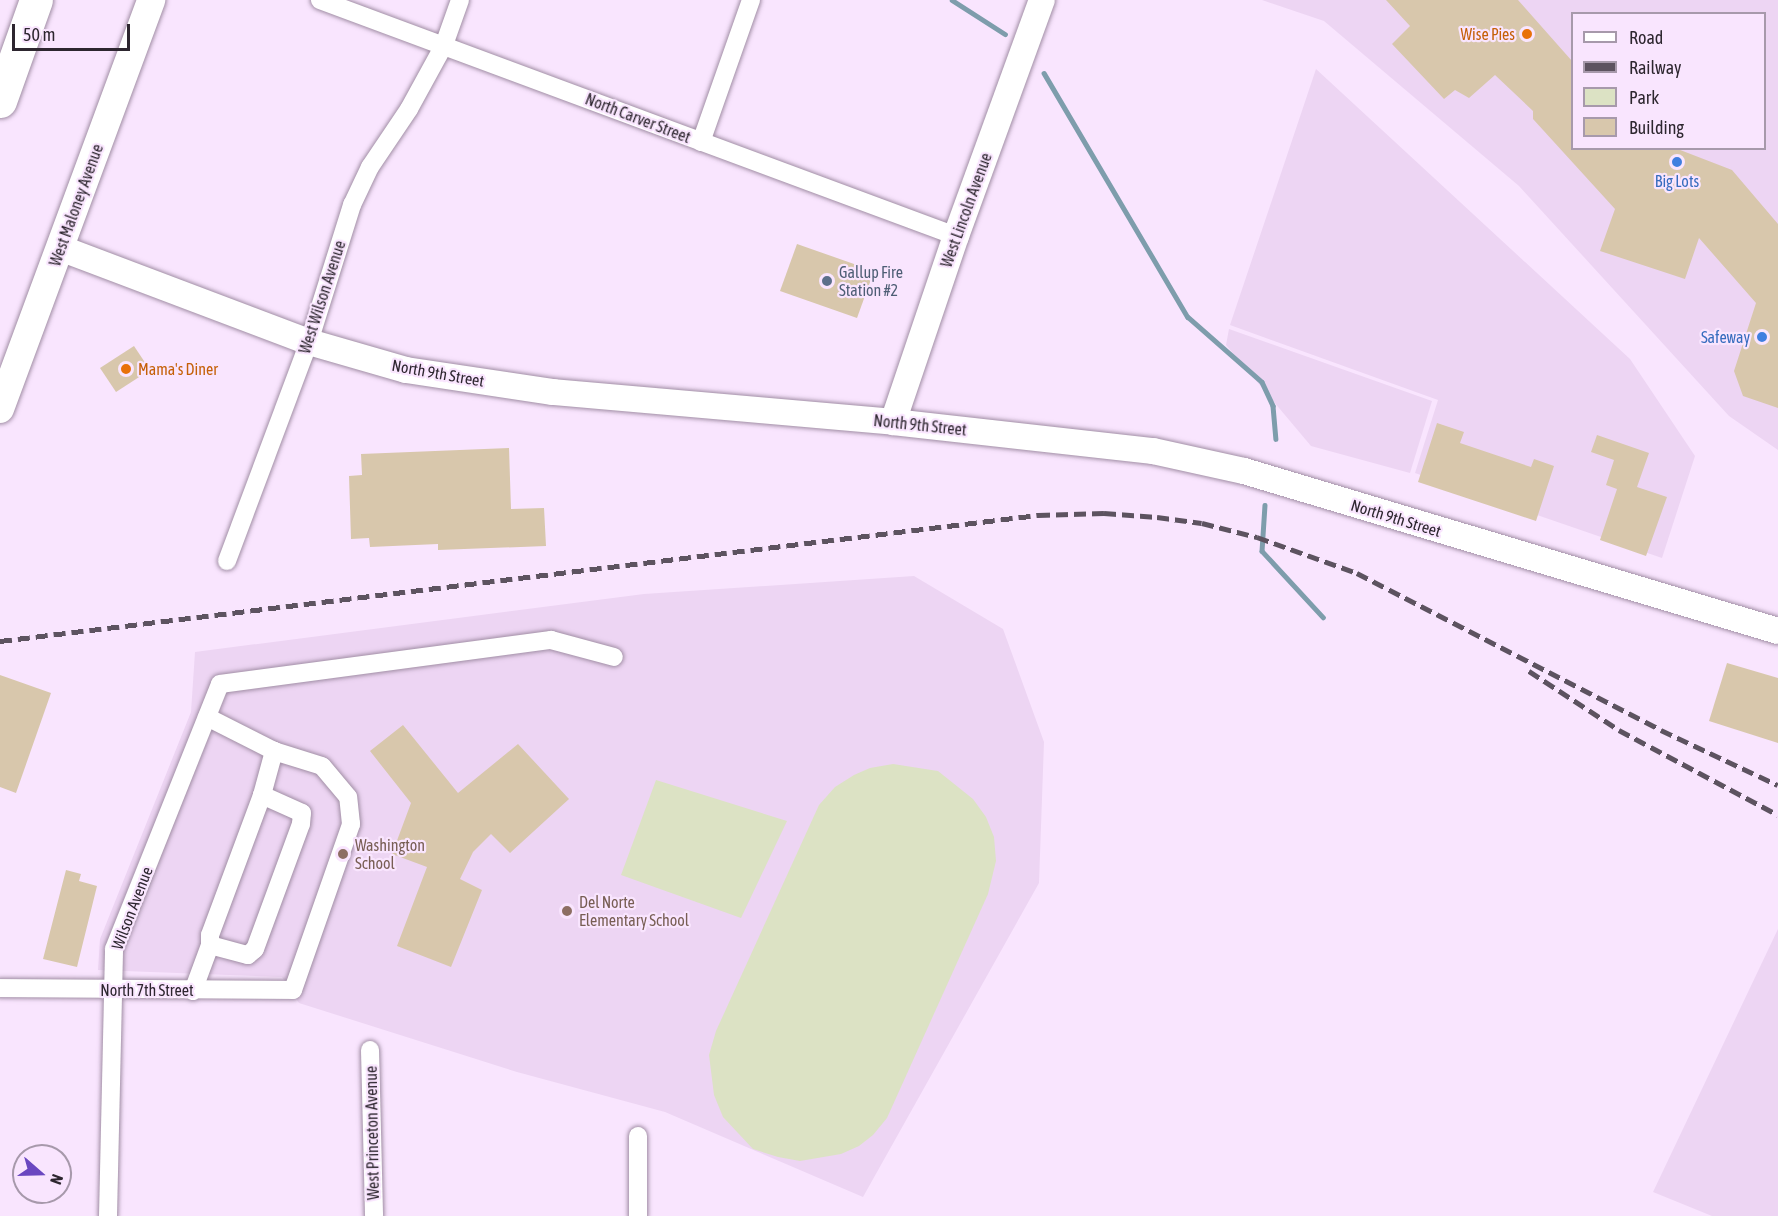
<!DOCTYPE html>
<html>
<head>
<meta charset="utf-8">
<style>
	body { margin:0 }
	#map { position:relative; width:1778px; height:1216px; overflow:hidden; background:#f9e5fe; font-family:"Asap Condensed",sans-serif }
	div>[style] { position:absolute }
	.built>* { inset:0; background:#edd5f3 }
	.green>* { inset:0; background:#dce2c4 }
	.stream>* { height:4.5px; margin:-2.25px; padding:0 2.25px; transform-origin:2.25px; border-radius:2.25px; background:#7e9dac }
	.building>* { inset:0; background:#d8c7ac }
	.roads { filter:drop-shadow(0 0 2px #a18ea5) drop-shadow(0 0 2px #a18ea5) }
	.street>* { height:18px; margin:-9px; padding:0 9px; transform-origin:9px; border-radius:9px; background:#fff }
	.secondary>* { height:26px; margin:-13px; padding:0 13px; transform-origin:13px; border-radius:13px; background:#fff }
	.primary>* { height:28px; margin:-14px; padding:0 14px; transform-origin:14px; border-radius:14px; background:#fff }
	.highway>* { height:33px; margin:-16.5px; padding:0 16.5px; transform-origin:16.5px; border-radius:16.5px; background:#fff }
	.rail>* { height:4.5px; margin-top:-2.25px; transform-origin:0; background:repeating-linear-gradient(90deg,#5d5360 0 12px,transparent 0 18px) }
	.dots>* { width:16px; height:16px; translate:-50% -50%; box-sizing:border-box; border:3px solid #f9e5fe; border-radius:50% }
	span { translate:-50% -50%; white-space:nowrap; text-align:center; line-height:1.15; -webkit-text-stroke:4.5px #f9e5fe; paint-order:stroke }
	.food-label { font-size:16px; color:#c56008 }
	.right { translate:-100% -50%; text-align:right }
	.left { translate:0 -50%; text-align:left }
	.street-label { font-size:16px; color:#2d262f }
	.shop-label { font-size:16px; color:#366cbe }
	.service-label { font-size:16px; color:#4e5e75 }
	.education-label { font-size:16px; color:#785e54 }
	.legend { position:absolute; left:1571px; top:12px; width:195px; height:138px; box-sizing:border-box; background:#f9e5fe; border:2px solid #a799ab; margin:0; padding:8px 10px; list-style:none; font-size:18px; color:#2d262f }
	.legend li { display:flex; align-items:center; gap:12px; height:30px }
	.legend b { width:30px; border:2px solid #a799ab }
	.north { position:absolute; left:12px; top:1144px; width:60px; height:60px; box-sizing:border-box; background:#f9e5fe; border:2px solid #a799ab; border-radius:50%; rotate:110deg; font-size:16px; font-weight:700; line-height:24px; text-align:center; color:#2d262f }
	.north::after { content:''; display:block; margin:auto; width:21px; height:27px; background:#6a47c0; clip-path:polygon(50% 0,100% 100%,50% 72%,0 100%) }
	.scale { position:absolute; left:12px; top:24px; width:118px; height:27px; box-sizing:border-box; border:3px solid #2d262f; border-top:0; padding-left:8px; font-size:18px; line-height:21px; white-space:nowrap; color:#2d262f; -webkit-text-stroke:4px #f9e5fe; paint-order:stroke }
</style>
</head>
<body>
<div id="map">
	<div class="built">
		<i style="clip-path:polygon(evenodd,1262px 0,1778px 0,1778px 450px,1729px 416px,1519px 186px,1324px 21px,1262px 0,1572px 14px,1764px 14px,1764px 148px,1572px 148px,1572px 14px)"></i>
		<i style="clip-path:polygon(1316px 69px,1630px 359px,1695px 456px,1662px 558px,1415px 473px,1438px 400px,1230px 325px)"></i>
		<i style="clip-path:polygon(1229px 329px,1432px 401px,1410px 473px,1311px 446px,1226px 345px)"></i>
		<i style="clip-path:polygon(914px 576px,1003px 629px,1044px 742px,1039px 883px,863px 1197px,665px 1112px,517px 1072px,299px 1003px,282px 977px,98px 970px,100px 939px,191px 712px,195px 652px,644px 594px)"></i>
		<i style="clip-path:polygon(1778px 929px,1778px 1216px,1712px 1216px,1653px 1192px)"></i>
	</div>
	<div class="green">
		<i style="clip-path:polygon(893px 764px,938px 771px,973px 799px,986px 817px,994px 837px,996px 861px,988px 894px,887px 1118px,873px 1135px,859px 1146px,841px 1154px,800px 1161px,778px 1157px,753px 1149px,723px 1117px,714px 1095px,709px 1055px,716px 1031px,819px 805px,835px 787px,854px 775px,870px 768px)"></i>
		<i style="clip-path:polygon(656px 780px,787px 821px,741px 918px,621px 875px)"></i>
	</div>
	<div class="stream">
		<i style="left:952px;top:0;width:63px;rotate:32.7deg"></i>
		<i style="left:1044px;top:73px;width:283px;rotate:59.5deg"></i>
		<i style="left:1188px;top:317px;width:98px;rotate:41.3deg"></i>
		<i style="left:1262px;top:382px;width:26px;rotate:65deg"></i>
		<i style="left:1273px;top:406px;width:33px;rotate:85deg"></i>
		<i style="left:1265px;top:505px;width:46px;rotate:93.7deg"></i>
		<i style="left:1262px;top:551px;width:90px;rotate:47.3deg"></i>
	</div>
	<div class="building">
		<i style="clip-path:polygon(1386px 0,1518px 0,1572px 61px,1572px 148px,1675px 148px,1732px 170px,1778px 224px,1778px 408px,1743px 396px,1734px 371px,1756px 303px,1699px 238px,1685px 279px,1600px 251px,1615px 209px,1533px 119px,1533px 111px,1495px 75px,1469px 98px,1455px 90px,1444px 99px,1392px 44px,1410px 26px)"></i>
		<i style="clip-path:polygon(797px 244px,874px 271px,857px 318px,780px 291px)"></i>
		<i style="clip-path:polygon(134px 346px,150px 370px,116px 392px,100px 368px)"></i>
		<i style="clip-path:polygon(1437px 423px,1464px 432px,1460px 443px,1531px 467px,1534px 459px,1554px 466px,1536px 521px,1418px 482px)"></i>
		<i style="clip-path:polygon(1597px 435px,1649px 453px,1637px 487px,1667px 497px,1646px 556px,1600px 540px,1617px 489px,1606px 485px,1614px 460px,1591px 452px)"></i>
		<i style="clip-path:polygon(509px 448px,511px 509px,544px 508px,546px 546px,438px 550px,438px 544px,370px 547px,369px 538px,351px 539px,349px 476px,362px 475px,361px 454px)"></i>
		<i style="clip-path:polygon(1727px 663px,1778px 678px,1778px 743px,1709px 721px)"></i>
		<i style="clip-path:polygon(0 675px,51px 693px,16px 793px,0 787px)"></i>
		<i style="clip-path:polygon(403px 725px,458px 793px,518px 744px,569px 799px,510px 853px,491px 834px,473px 852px,460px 879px,482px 890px,451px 967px,397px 946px,427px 867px,392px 854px,411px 803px,370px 751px)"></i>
		<i style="clip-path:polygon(66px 870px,81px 874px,79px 881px,97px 886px,77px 967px,43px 959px)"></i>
	</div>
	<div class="roads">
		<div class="street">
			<i style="left:320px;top:0;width:678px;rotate:20.36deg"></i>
			<i style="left:701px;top:142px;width:151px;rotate:-70.6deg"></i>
			<i style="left:227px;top:561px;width:234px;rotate:-69.5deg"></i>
			<i style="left:309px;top:342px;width:144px;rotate:-72.6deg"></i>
			<i style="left:352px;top:205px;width:42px;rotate:-64.7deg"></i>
			<i style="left:370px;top:167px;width:70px;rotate:-56.1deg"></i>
			<i style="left:409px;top:109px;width:73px;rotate:-61.3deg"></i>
			<i style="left:444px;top:45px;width:48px;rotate:-70.4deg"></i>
			<i style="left:210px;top:945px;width:39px;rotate:15deg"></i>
			<i style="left:248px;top:955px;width:9px;rotate:-41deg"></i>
			<i style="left:255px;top:949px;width:133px;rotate:-69.8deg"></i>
			<i style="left:301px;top:824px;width:11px;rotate:-85deg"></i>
			<i style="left:302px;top:813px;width:44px;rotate:-155.8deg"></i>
			<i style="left:0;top:988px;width:293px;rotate:0.4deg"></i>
			<i style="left:293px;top:990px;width:176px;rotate:-70.7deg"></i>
			<i style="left:351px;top:824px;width:27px;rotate:-96deg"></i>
			<i style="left:348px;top:797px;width:40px;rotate:-130deg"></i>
			<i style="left:322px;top:766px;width:50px;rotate:-162.6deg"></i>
			<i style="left:274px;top:751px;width:75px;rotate:-153.1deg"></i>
			<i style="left:193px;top:991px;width:49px;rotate:-69.7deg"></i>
			<i style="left:210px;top:945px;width:10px;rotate:-90deg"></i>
			<i style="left:210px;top:935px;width:149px;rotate:-69.6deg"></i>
			<i style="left:262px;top:795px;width:46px;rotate:-74.7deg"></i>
			<i style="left:370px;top:1050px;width:166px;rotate:88.6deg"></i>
			<i style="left:638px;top:1136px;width:80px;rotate:90deg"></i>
			<i style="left:108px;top:1216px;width:267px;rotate:-88.7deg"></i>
			<i style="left:114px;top:949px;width:285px;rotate:-68.2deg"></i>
			<i style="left:220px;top:684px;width:334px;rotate:-7.6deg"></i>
			<i style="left:551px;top:640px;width:65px;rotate:15.1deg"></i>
		</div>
		<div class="secondary">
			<i style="left:60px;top:248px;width:266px;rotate:20.7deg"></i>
			<i style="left:309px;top:342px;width:101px;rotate:16.1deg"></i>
			<i style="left:406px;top:370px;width:149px;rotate:8.5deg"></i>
			<i style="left:553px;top:392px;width:341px;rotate:5deg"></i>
			<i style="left:893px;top:422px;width:262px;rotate:6.4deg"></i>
			<i style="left:1153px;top:451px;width:93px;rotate:12.4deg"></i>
			<i style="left:1244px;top:471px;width:557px;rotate:16.68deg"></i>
			<i style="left:893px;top:422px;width:196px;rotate:-71.3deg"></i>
			<i style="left:956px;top:236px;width:251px;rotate:-70deg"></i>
		</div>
		<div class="primary">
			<i style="left:0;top:409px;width:436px;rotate:-69.7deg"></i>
		</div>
		<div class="highway">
			<i style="left:0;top:101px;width:107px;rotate:-70.4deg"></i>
		</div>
	</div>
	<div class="rail">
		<i style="left:0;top:641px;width:1046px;rotate:-6.92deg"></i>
		<i style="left:1038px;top:515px;width:66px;rotate:-1.7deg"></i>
		<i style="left:1104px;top:513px;width:53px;rotate:4.3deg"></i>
		<i style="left:1157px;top:517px;width:45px;rotate:7.6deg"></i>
		<i style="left:1202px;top:523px;width:57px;rotate:14.3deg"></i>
		<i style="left:1257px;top:537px;width:106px;rotate:19.8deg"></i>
		<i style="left:1357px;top:573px;width:342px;rotate:27.3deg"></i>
		<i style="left:1661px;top:730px;width:129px;rotate:25.2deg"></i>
		<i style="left:1529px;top:671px;width:108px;rotate:33.2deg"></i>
		<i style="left:1619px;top:730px;width:180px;rotate:28.1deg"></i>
	</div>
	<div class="dots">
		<i style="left:1527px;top:34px;background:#e8710a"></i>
		<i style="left:1677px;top:162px;background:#3f7fe0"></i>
		<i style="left:827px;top:281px;background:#5c6f8a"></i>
		<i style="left:1762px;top:337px;background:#3f7fe0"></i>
		<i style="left:126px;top:369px;background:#e8710a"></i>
		<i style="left:343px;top:854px;background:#8d6e63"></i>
		<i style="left:567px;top:911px;background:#8d6e63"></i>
	</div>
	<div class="food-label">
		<span class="right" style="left:1515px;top:34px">Wise Pies</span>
		<span class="left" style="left:138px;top:369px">Mama's Diner</span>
	</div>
	<div class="street-label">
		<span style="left:638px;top:118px;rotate:21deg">North Carver Street</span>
		<span style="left:76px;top:205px;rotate:-70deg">West Maloney Avenue</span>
		<span style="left:966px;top:210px;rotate:-70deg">West Lincoln Avenue</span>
		<span style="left:322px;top:297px;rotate:-72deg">West Wilson Avenue</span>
		<span style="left:438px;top:373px;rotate:10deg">North 9th Street</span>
		<span style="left:920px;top:425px;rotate:6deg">North 9th Street</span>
		<span style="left:1396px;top:518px;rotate:17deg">North 9th Street</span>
		<span style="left:132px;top:908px;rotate:-69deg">Wilson Avenue</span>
		<span style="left:147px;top:990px">North 7th Street</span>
		<span style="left:372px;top:1133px;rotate:-91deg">West Princeton Avenue</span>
	</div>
	<div class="shop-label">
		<span style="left:1677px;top:181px">Big Lots</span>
		<span class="right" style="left:1750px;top:337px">Safeway</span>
	</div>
	<div class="service-label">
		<span class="left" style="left:839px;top:281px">Gallup Fire<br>Station #2</span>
	</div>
	<div class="education-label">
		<span class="left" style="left:355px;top:854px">Washington<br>School</span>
		<span class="left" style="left:579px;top:911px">Del Norte<br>Elementary School</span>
	</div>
	<ul class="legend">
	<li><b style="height:8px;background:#fff"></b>Road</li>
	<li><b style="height:8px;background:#5d5360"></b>Railway</li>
	<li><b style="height:16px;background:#dce2c4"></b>Park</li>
	<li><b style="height:16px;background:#d8c7ac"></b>Building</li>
	</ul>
	<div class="north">N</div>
	<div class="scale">50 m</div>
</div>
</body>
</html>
